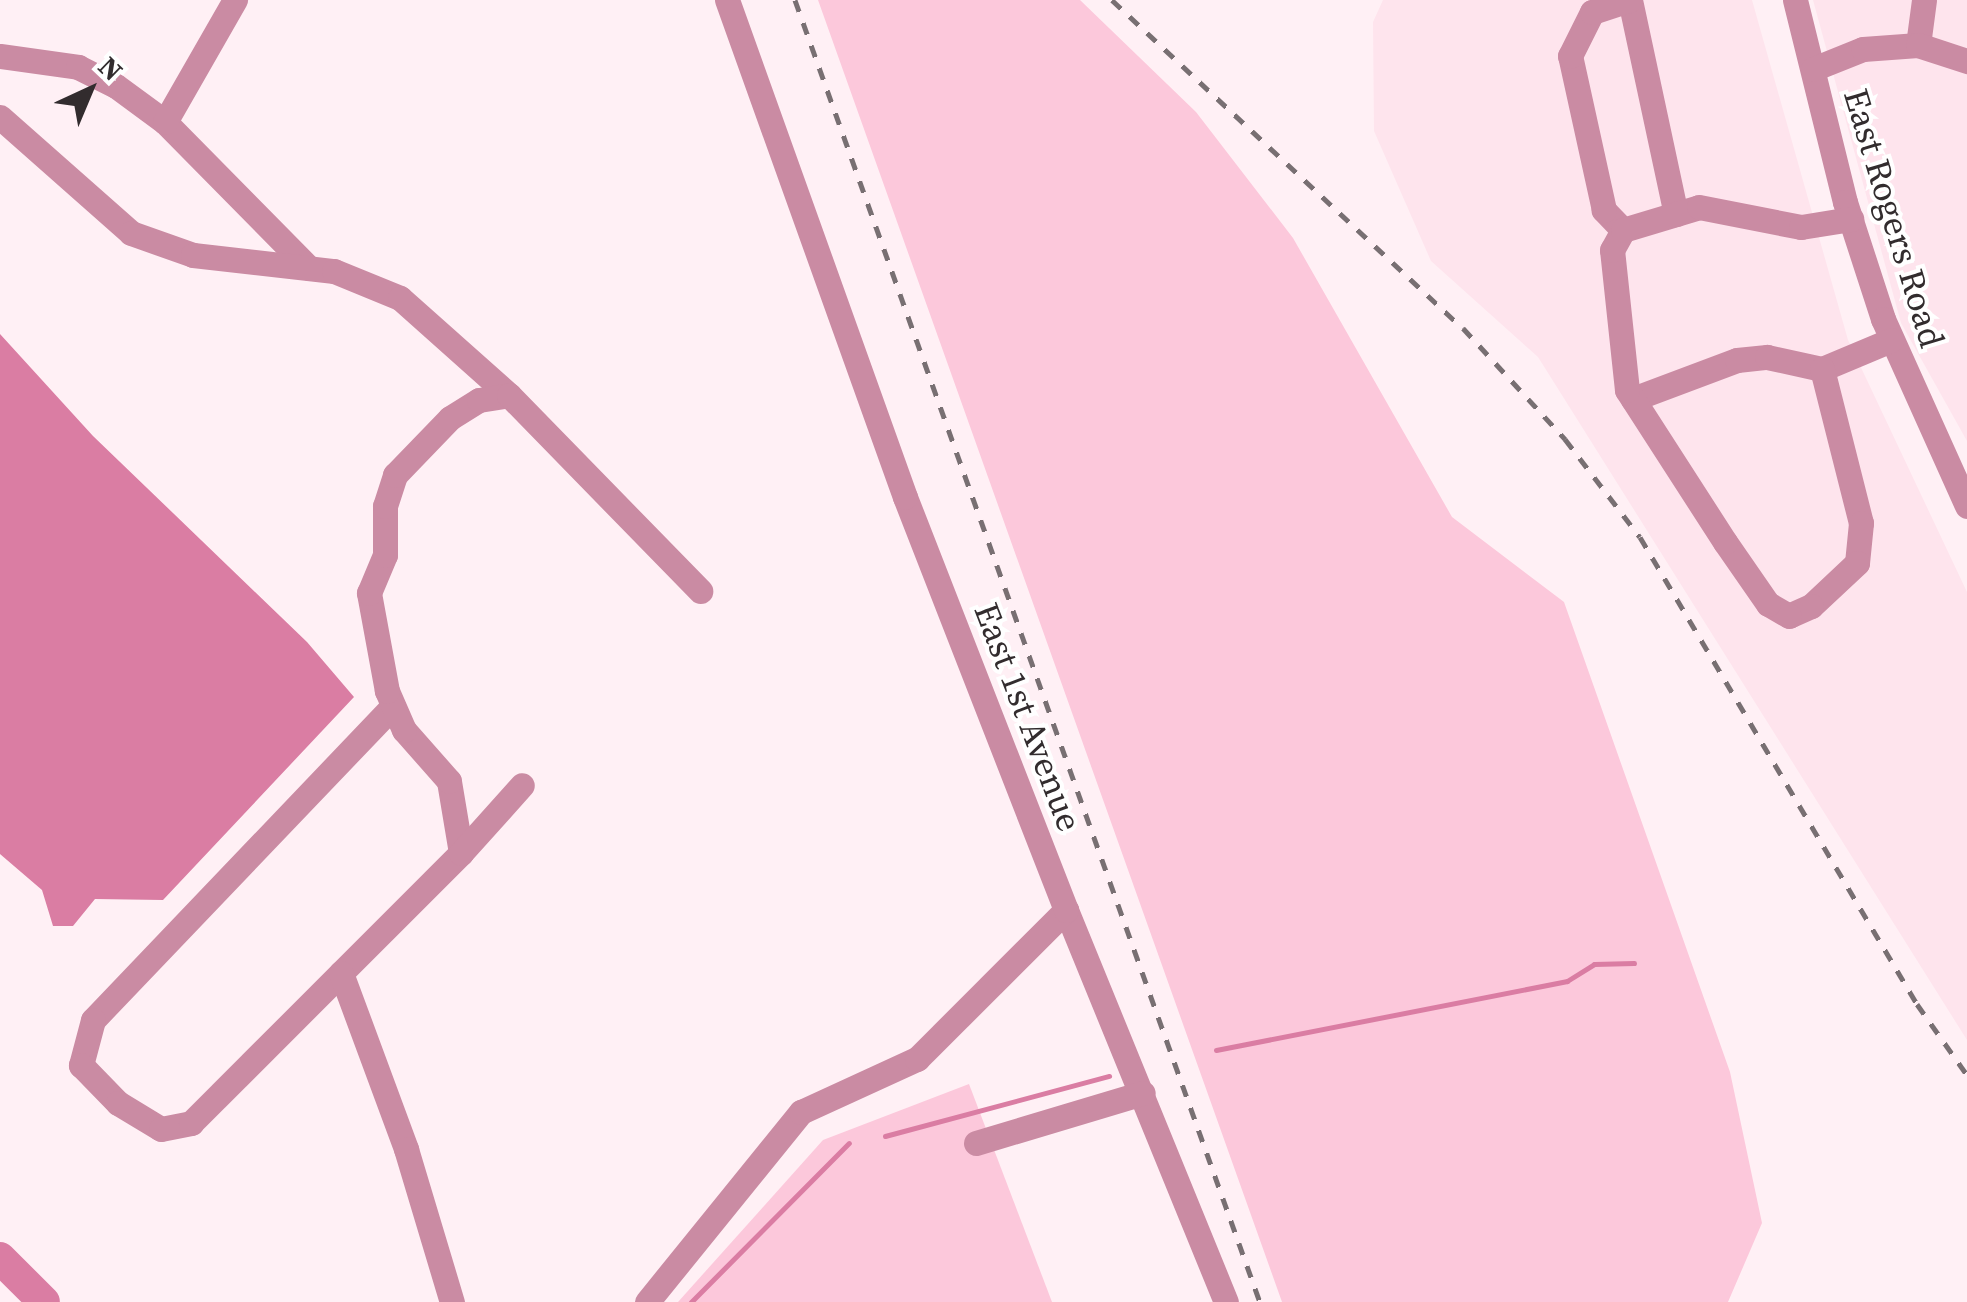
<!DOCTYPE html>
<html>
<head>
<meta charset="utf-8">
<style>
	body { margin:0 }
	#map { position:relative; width:1967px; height:1302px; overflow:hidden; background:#fff0f5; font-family:"Source Serif 4",serif }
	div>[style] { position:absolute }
	.built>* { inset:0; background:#fee4ed }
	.green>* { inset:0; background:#fcc8db }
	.water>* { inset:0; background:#da7da3 }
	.stream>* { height:5px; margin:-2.5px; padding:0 2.5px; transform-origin:2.5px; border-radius:2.5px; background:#da7da3 }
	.river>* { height:32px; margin:-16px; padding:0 16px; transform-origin:16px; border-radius:16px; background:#da7da3 }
	.minor>* { height:25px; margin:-12.5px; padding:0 12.5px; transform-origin:12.5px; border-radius:12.5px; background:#ca8ba3 }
	.rail>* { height:5px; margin-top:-2.5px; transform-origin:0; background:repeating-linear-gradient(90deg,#786f72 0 12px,transparent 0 24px) }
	span { translate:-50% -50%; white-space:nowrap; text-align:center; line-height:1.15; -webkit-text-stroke:8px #fff; paint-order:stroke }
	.street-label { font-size:35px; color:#322c2e }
	.north { position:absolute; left:40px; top:40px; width:100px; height:100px; -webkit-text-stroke:8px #fff; paint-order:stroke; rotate:44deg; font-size:28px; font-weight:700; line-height:40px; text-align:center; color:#322c2e }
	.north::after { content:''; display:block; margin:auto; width:35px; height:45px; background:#322c2e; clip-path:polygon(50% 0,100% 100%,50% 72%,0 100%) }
</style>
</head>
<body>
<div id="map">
	<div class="built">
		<i style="clip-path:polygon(1383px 0,1752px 0,1848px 340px,1967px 592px,1967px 1040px,1538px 357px,1431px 261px,1374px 131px,1373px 22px)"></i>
		<i style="clip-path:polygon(1813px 0,1967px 0,1967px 441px,1901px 323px)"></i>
	</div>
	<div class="green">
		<i style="clip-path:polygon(818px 0,1080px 0,1196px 112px,1293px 238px,1452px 517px,1564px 602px,1730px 1072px,1762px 1223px,1728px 1302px,1282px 1302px)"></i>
		<i style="clip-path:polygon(969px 1084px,1052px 1302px,678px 1302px,823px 1140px)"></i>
	</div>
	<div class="water">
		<i style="clip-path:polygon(0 334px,93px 436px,307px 642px,354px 697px,163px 900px,95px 899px,73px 926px,53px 926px,42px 890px,0 854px)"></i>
	</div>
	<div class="stream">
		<i style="left:1216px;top:1050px;width:358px;rotate:-11.1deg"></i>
		<i style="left:1567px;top:981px;width:32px;rotate:-32deg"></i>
		<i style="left:1594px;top:964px;width:40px;rotate:-1.4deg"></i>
		<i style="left:885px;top:1136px;width:232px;rotate:-15deg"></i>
		<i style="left:691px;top:1302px;width:224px;rotate:-45.2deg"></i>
	</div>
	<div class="river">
		<i style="left:0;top:1258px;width:62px;rotate:45deg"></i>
	</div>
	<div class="minor">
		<i style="left:1630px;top:0;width:219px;rotate:77.9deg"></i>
		<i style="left:1795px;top:0;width:208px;rotate:76.1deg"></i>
		<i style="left:1845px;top:202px;width:123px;rotate:72deg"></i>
		<i style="left:1883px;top:319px;width:205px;rotate:65.8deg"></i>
		<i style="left:1918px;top:45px;width:45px;rotate:-82.4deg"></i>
		<i style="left:0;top:56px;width:79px;rotate:8deg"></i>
		<i style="left:78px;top:67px;width:42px;rotate:26.6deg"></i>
		<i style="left:116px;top:86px;width:61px;rotate:36.3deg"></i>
		<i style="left:165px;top:122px;width:205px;rotate:45.4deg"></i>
		<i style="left:1813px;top:69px;width:54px;rotate:-21.8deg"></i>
		<i style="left:1863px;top:49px;width:55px;rotate:-4.2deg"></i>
		<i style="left:1918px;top:45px;width:52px;rotate:18.1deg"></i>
		<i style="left:0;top:117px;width:175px;rotate:41.5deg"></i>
		<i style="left:131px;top:233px;width:66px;rotate:19.5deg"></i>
		<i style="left:193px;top:255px;width:142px;rotate:6.5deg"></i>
		<i style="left:334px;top:271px;width:71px;rotate:22.2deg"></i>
		<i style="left:400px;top:298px;width:146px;rotate:41.7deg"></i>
		<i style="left:165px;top:122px;width:141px;rotate:-60.2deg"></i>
		<i style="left:1623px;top:230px;width:28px;rotate:-134deg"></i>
		<i style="left:1604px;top:210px;width:158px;rotate:-102.4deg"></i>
		<i style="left:1570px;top:56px;width:49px;rotate:-63.4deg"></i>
		<i style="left:1592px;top:12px;width:40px;rotate:-18deg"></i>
		<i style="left:1822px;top:369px;width:75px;rotate:-22.8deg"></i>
		<i style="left:1633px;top:399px;width:111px;rotate:-20.6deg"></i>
		<i style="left:1737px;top:360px;width:30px;rotate:-6deg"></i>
		<i style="left:1767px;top:357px;width:56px;rotate:12.3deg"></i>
		<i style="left:1822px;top:369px;width:159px;rotate:75.8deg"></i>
		<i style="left:1861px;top:523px;width:40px;rotate:95.7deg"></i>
		<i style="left:1857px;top:563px;width:63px;rotate:136.9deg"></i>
		<i style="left:1811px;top:606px;width:24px;rotate:156deg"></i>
		<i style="left:1789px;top:616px;width:24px;rotate:-150deg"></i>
		<i style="left:1768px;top:604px;width:75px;rotate:-124.7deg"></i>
		<i style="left:1725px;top:542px;width:181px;rotate:-122.8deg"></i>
		<i style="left:1627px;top:390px;width:141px;rotate:-96.1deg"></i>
		<i style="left:1612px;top:250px;width:23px;rotate:-61deg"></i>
		<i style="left:1623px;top:230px;width:79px;rotate:-16.8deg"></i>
		<i style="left:1699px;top:207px;width:104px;rotate:11.1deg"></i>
		<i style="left:1801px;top:227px;width:51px;rotate:-9.1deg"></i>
		<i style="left:393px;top:706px;width:434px;rotate:133.7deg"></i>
		<i style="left:93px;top:1020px;width:47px;rotate:104.9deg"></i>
		<i style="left:81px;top:1065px;width:53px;rotate:45.8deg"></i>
		<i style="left:118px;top:1103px;width:50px;rotate:31.2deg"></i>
		<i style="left:161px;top:1129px;width:31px;rotate:-11deg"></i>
		<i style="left:191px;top:1123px;width:382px;rotate:-45deg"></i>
		<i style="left:461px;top:853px;width:73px;rotate:-99.5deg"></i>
		<i style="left:449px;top:781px;width:68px;rotate:-131.4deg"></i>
		<i style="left:404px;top:730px;width:43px;rotate:-113.6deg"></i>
		<i style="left:387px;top:691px;width:100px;rotate:-100.4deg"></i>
		<i style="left:369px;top:593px;width:41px;rotate:-67.2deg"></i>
		<i style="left:385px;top:555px;width:49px;rotate:-90deg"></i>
		<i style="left:385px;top:506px;width:33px;rotate:-72deg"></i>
		<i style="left:395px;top:475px;width:79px;rotate:-46deg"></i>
		<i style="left:450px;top:418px;width:34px;rotate:-32deg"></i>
		<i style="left:479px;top:400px;width:30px;rotate:-9deg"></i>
		<i style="left:509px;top:395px;width:274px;rotate:45.7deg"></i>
		<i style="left:461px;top:853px;width:91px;rotate:-48.1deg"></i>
		<i style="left:1066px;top:910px;width:423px;rotate:67.8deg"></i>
		<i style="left:341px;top:973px;width:188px;rotate:69.7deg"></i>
		<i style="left:406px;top:1149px;width:160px;rotate:73.3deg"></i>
		<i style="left:976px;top:1143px;width:174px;rotate:-16.7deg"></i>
		<i style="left:647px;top:1302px;width:245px;rotate:-51deg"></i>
		<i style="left:801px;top:1112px;width:128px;rotate:-24.6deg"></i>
		<i style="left:917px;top:1059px;width:211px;rotate:-45deg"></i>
		<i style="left:1066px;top:910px;width:443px;rotate:-111.3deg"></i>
		<i style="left:905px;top:497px;width:528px;rotate:-109.7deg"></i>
	</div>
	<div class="rail">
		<i style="left:795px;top:0;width:1383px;rotate:70.35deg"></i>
		<i style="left:1112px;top:0;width:480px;rotate:43.1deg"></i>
		<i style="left:1463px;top:328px;width:151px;rotate:47.4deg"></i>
		<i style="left:1565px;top:439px;width:123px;rotate:52.6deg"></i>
		<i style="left:1640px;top:537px;width:543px;rotate:59.33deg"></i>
		<i style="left:1917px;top:1004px;width:87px;rotate:54.8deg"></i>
	</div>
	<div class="street-label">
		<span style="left:1894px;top:218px;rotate:73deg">East Rogers Road</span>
		<span style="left:1028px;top:717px;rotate:69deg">East 1st Avenue</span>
	</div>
	<div class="north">N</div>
</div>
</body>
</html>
